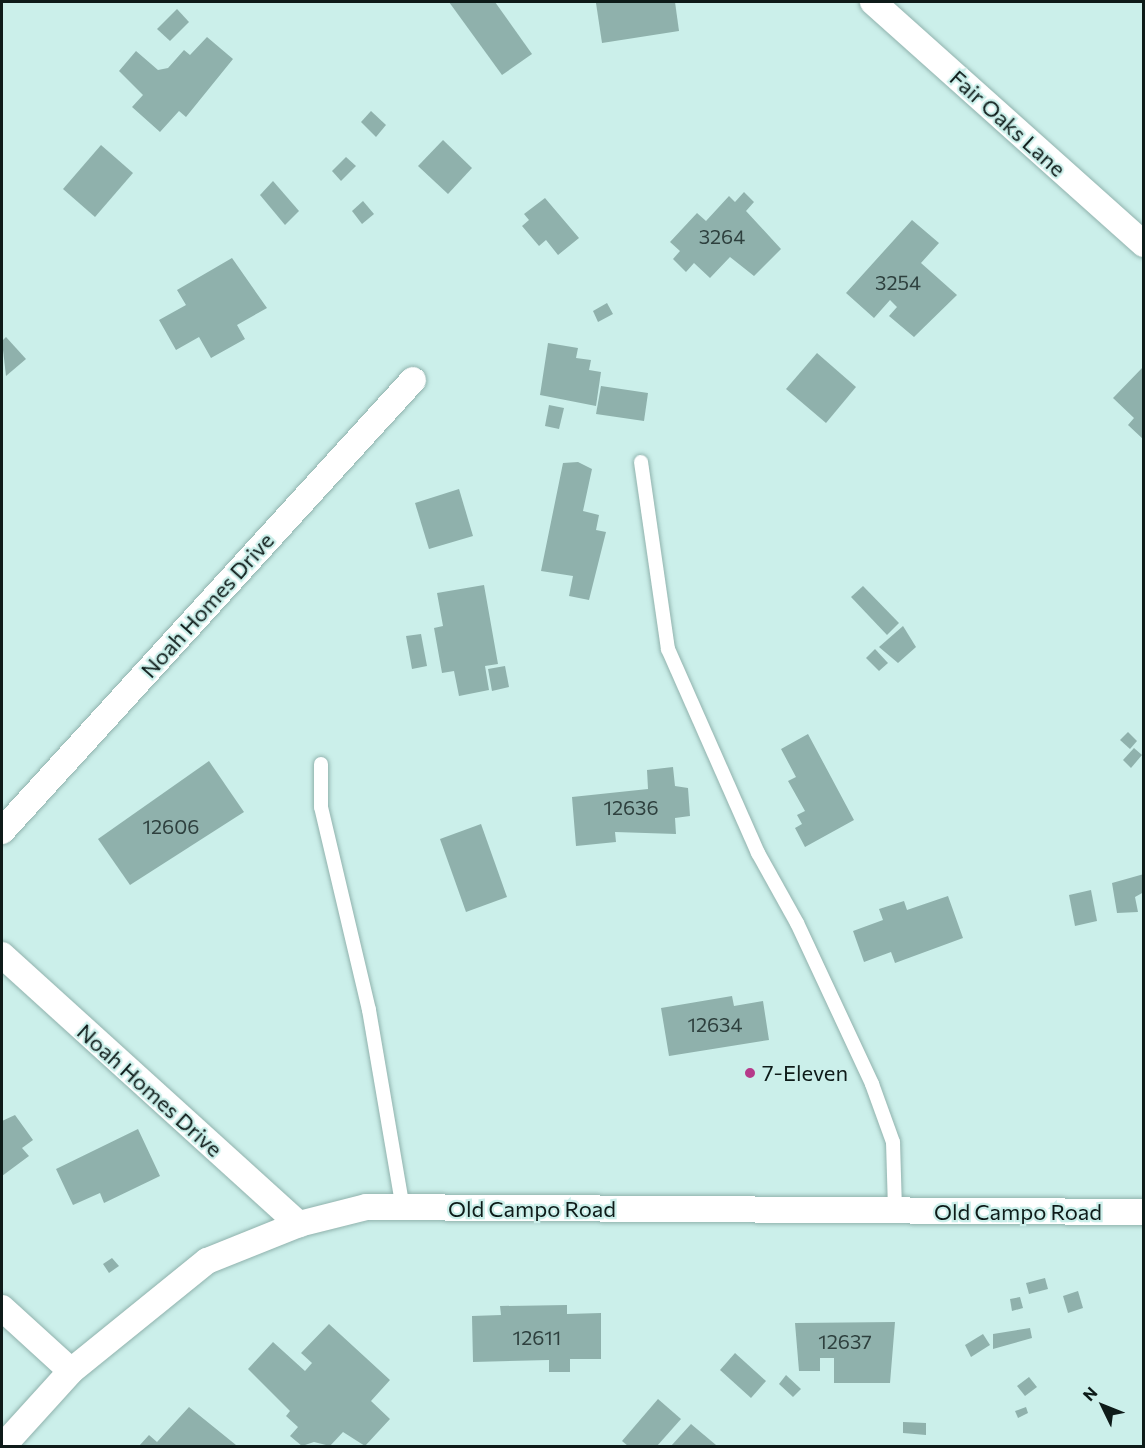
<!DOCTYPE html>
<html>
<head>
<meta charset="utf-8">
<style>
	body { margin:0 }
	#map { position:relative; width:1145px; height:1448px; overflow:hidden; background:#cbefea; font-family:Commissioner,sans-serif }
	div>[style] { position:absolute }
	.building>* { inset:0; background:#8fb1ac }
	.roads { filter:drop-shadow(0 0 2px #90b2ad) drop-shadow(0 0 2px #90b2ad) }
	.service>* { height:14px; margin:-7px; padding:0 7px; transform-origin:7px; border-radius:7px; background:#fff }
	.minor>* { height:26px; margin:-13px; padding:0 13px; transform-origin:13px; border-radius:13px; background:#fff }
	.dots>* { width:16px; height:16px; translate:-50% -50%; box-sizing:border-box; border:3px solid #cbefea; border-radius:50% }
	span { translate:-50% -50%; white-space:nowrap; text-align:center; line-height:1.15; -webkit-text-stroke:4.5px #cbefea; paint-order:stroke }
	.number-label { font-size:20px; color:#2e403e }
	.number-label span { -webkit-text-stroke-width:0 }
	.street-label { font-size:22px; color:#0e1b19 }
	.poi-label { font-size:22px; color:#0e1b19 }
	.left { translate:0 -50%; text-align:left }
	.frame { position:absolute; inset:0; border:3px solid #0e1b19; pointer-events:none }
	.north { position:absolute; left:1073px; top:1376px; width:60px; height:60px; -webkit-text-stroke:4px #cbefea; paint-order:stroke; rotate:313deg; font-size:16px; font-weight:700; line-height:24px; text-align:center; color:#0e1b19 }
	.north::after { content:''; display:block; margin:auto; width:21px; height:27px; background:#0e1b19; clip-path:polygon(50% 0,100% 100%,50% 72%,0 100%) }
</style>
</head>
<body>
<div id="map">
	<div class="building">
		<i style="clip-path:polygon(449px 2px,495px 2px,532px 54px,502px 75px)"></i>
		<i style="clip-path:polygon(602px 2px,675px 2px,679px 31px,602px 43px,596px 3px)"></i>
		<i style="clip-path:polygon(177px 9px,189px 22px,170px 41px,157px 29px)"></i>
		<i style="clip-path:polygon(207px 37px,233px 59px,186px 117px,179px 111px,160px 132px,132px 107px,143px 95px,119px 71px,136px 51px,158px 70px,168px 68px,184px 50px,190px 55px)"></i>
		<i style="clip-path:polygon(371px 111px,386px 125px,376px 137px,361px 122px)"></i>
		<i style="clip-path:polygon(443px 140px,472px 168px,448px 194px,418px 166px)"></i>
		<i style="clip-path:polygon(101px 145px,133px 173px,95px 217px,63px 189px)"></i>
		<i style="clip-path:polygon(346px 157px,356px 166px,341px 181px,332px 171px)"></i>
		<i style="clip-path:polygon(273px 181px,299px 211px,285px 225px,260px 195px)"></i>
		<i style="clip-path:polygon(744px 192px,754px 202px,746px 211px,781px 249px,754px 276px,730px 257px,710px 278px,694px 263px,686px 272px,673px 259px,680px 251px,670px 242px,697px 213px,706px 221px,729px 196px,735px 202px)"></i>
		<i style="clip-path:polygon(545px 198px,579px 238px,558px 255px,546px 240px,539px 246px,522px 226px,529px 220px,524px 214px)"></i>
		<i style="clip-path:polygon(363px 201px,374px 214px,362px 224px,352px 211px)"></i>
		<i style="clip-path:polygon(912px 220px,939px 243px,921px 263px,957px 295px,914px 337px,889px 316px,897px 307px,890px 300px,874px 318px,846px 293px)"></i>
		<i style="clip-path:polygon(232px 258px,267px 308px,237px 325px,245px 339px,211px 358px,199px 337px,176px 350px,159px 320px,186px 305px,177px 290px)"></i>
		<i style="clip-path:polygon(607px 303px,613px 314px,598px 322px,593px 311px)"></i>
		<i style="clip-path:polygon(6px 337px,26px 359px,6px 376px,2px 341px)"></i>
		<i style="clip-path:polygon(548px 343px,578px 348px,576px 358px,591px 360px,589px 370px,601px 372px,596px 406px,540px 395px)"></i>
		<i style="clip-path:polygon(817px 353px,856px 387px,826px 423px,786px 389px)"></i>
		<i style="clip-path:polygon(1144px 366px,1144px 440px,1128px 425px,1134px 418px,1113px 398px)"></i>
		<i style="clip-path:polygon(601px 386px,648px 393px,644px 421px,596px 414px)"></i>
		<i style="clip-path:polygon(549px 405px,564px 408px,559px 429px,545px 426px)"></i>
		<i style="clip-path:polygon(578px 462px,592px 469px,583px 511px,599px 515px,596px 530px,606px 532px,589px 600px,569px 596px,573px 576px,541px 571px,563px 463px)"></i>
		<i style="clip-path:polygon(459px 489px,473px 536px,429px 549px,415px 503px)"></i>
		<i style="clip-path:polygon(484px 585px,498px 664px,485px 666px,489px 690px,459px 696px,454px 671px,442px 673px,434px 628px,443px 626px,437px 593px)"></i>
		<i style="clip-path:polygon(863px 586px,899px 623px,887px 635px,851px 597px)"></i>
		<i style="clip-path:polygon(903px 626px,916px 647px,898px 663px,879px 647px)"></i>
		<i style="clip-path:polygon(421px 634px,427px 666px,412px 669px,406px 636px)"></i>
		<i style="clip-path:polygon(875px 649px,888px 663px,879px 671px,866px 658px)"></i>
		<i style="clip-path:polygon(505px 666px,509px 687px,492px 691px,488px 669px)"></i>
		<i style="clip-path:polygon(1128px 732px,1137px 741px,1130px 749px,1120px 740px)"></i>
		<i style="clip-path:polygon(808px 734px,854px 820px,805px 847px,795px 828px,802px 824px,797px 815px,805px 811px,788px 781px,796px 777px,781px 749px)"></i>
		<i style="clip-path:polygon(1134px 748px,1142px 755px,1131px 768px,1123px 760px)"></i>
		<i style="clip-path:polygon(209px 761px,244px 812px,130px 885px,98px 839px)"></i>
		<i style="clip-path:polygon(673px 767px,675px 786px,688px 788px,690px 816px,675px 818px,676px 834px,615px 832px,616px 842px,576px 846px,572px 797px,648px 789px,647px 770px)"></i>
		<i style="clip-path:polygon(481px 824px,507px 897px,466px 912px,440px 839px)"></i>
		<i style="clip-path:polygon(1144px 874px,1144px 892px,1135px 897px,1138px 912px,1117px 913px,1112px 883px)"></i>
		<i style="clip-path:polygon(1091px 890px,1097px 921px,1075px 926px,1069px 895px)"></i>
		<i style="clip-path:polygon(948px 896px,963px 938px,895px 963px,891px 952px,864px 962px,853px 931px,883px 920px,879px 909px,904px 901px,907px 910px)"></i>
		<i style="clip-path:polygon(732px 996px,734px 1006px,763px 1001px,769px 1040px,669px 1056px,661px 1008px)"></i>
		<i style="clip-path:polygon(15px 1115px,33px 1140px,22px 1148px,29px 1156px,2px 1176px,2px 1121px)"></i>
		<i style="clip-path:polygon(138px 1129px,160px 1176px,104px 1203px,100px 1193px,73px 1205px,56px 1169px)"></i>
		<i style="clip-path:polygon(112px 1258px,119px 1266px,109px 1273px,103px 1264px)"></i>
		<i style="clip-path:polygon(1045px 1278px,1048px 1289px,1029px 1294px,1026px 1283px)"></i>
		<i style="clip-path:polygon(1078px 1291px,1083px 1308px,1068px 1313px,1063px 1296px)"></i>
		<i style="clip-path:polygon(1020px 1297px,1023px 1308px,1012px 1311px,1010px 1299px)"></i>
		<i style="clip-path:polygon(567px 1305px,567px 1314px,601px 1313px,601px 1359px,570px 1359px,570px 1372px,549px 1372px,549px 1360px,473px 1362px,472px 1316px,501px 1315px,500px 1306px)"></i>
		<i style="clip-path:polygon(895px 1322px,890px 1383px,834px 1383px,834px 1358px,820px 1358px,820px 1371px,799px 1371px,795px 1323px)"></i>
		<i style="clip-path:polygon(329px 1324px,390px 1380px,371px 1401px,390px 1419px,365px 1446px,343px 1432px,330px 1446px,314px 1442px,302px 1446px,290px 1436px,298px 1427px,286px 1416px,290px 1411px,248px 1369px,273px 1342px,305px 1371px,312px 1363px,301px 1353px)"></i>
		<i style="clip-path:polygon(1030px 1328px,1032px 1338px,993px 1349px,993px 1334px)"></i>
		<i style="clip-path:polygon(983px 1334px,990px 1345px,971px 1357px,965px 1345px)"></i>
		<i style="clip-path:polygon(735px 1353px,766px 1381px,751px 1398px,720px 1370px)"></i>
		<i style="clip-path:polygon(786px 1375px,801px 1389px,793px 1397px,779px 1384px)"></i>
		<i style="clip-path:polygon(1029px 1377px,1037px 1387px,1025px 1396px,1017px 1386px)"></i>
		<i style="clip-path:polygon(658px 1399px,681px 1419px,657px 1446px,628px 1446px,622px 1441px)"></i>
		<i style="clip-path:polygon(189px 1407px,236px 1445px,139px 1446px,149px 1435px,157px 1442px)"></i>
		<i style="clip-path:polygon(1026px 1407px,1028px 1413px,1018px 1418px,1015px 1411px)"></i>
		<i style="clip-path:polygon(903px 1422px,926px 1423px,926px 1435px,903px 1433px)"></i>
		<i style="clip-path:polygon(691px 1424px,716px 1445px,715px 1446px,671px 1446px)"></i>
	</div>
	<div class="roads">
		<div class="service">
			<i style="left:641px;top:462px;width:189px;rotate:81.8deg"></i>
			<i style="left:668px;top:649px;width:223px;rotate:66.2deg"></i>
			<i style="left:758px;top:853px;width:80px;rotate:60.9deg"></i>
			<i style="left:797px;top:923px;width:178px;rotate:65deg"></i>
			<i style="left:872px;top:1084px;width:62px;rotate:70.1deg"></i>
			<i style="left:893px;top:1142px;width:69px;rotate:88.3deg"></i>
			<i style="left:321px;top:764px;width:43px;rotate:90deg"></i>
			<i style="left:321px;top:807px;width:209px;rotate:76.7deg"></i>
			<i style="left:369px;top:1010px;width:201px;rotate:80.3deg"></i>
		</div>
		<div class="minor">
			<i style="left:873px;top:2px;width:363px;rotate:41.8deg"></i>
			<i style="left:2px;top:831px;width:610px;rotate:-47.66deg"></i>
			<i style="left:2px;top:955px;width:401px;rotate:42.2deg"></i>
			<i style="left:2px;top:1308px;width:93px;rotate:42.4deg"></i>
			<i style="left:3px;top:1446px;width:101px;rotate:-47.8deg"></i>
			<i style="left:71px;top:1371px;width:175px;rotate:-39deg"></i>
			<i style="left:207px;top:1261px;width:99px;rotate:-21.9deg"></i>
			<i style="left:299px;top:1224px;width:69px;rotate:-14.2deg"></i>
			<i style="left:366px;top:1207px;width:778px;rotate:0.37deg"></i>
		</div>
	</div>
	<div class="dots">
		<i style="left:750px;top:1073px;background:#b63a8a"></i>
	</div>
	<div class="number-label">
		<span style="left:722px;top:236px">3264</span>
		<span style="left:898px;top:282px">3254</span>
		<span style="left:631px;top:807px">12636</span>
		<span style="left:171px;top:826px">12606</span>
		<span style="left:715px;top:1024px">12634</span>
		<span style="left:537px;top:1337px">12611</span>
		<span style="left:845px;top:1341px">12637</span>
	</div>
	<div class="street-label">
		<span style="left:1008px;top:123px;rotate:42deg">Fair Oaks Lane</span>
		<span style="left:207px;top:605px;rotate:-48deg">Noah Homes Drive</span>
		<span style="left:150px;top:1090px;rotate:42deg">Noah Homes Drive</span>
		<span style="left:532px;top:1209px">Old Campo Road</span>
		<span style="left:1018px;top:1212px">Old Campo Road</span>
	</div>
	<div class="poi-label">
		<span class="left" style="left:762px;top:1073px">7-Eleven</span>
	</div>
	<div class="frame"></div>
	<div class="north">N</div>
</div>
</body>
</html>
